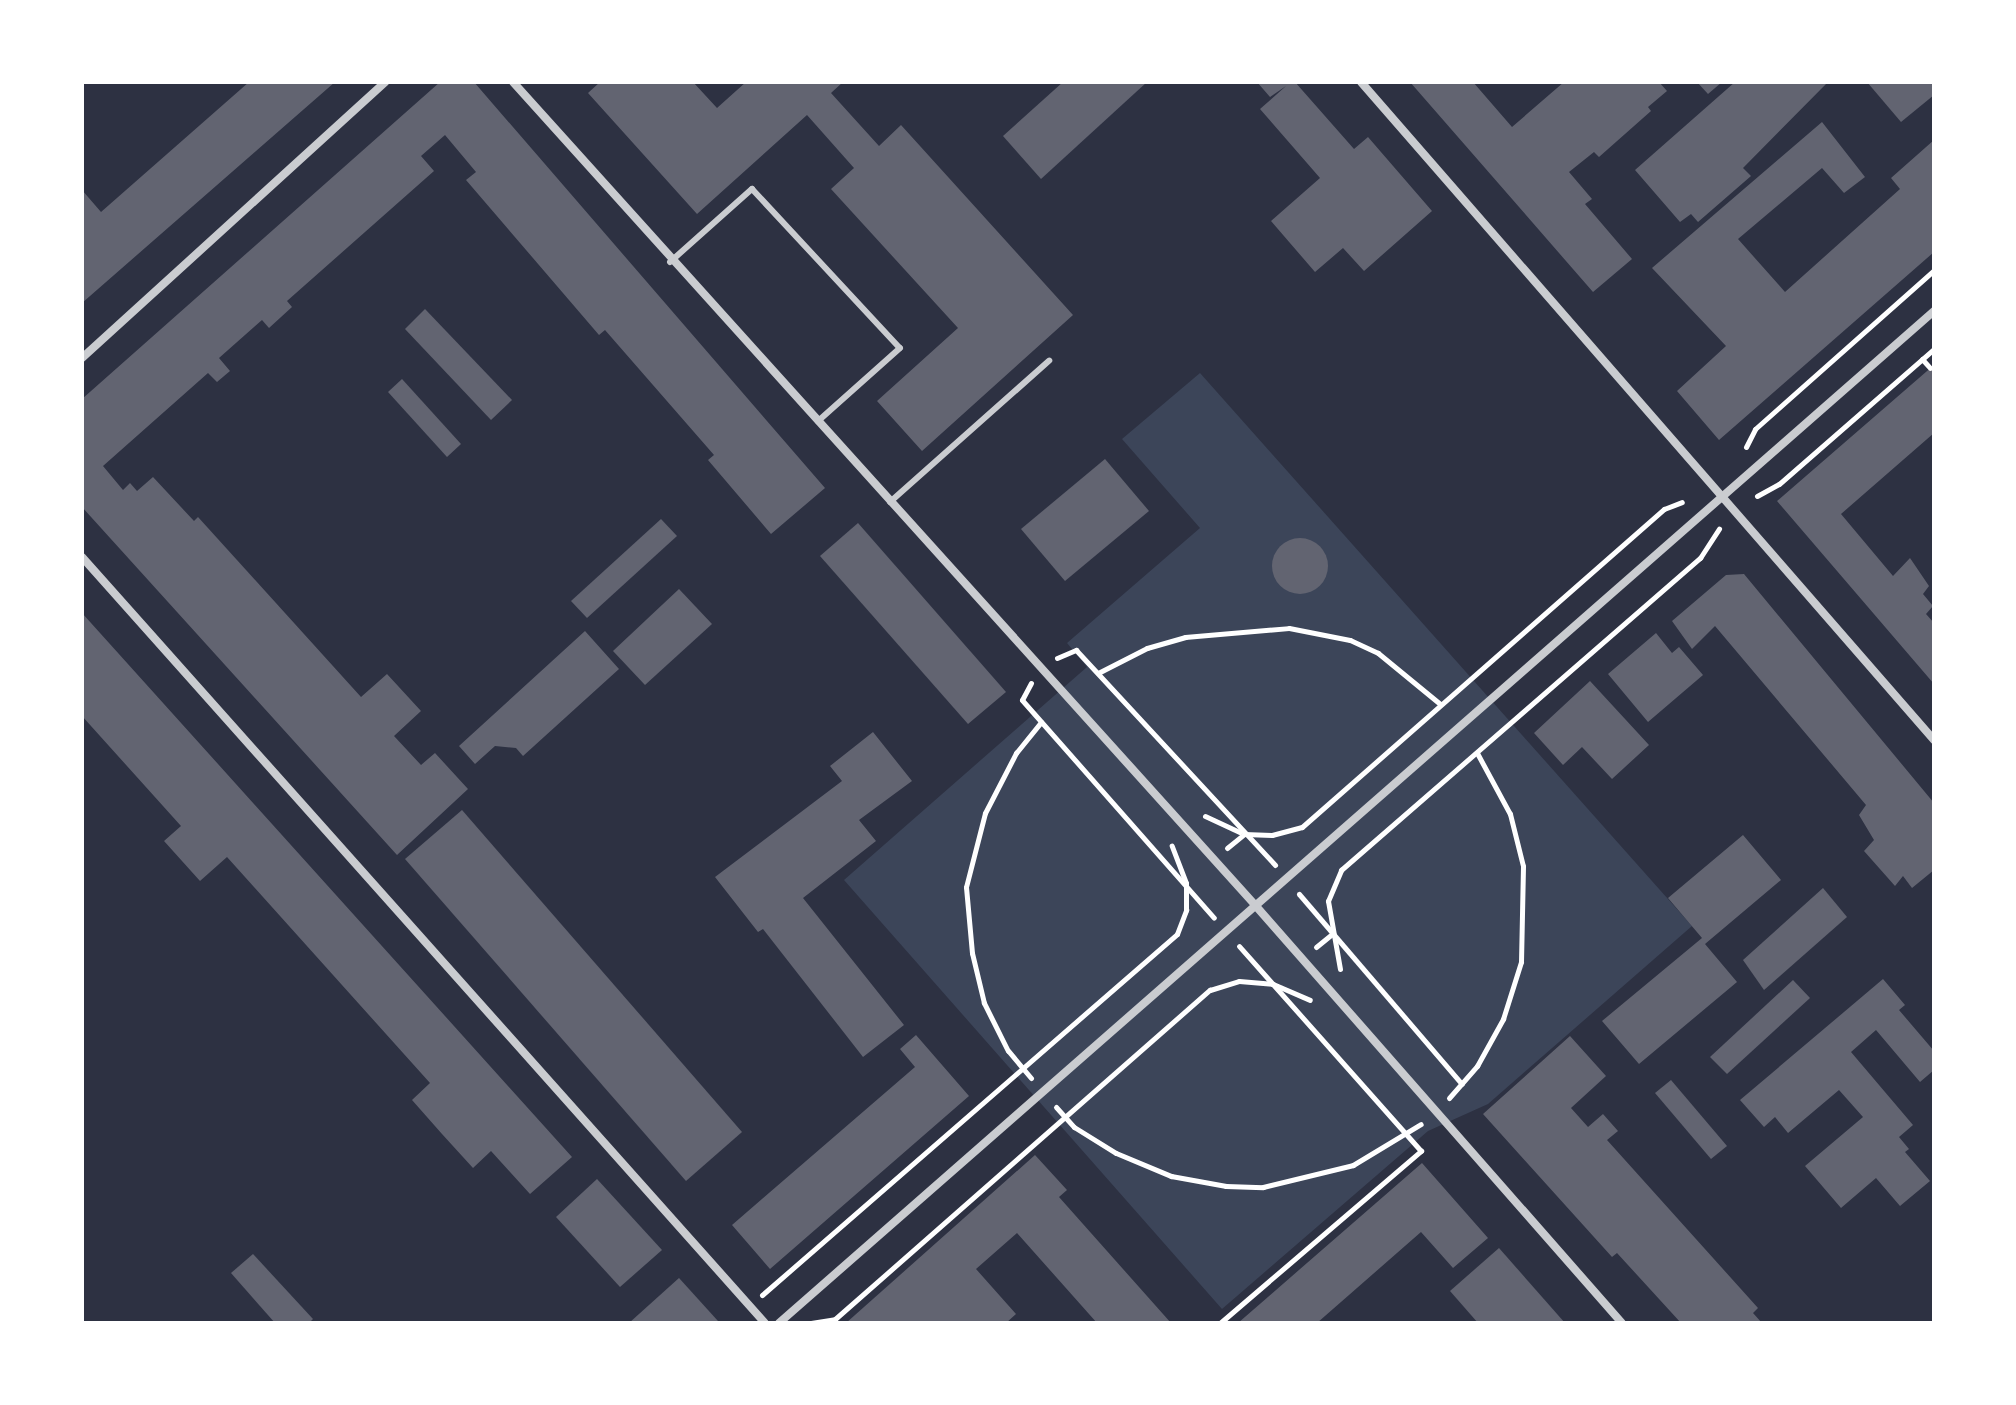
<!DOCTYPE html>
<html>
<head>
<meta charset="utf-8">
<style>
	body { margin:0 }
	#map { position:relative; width:2016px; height:1405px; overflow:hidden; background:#2d3142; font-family:"PT Sans Narrow",sans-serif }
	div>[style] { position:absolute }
	.green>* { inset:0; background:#3c4559 }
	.building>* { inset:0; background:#626471 }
	.round { border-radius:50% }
	.path>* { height:5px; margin:-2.5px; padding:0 2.5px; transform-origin:2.5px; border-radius:2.5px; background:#fff }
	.service>* { height:6px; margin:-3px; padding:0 3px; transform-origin:3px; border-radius:3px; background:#caccd0 }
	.minor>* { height:8px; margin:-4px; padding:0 4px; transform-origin:4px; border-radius:4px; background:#caccd0 }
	span { translate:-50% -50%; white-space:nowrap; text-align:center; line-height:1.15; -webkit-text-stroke:8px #fff; paint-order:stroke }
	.frame { position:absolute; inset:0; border:84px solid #fff; pointer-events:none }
</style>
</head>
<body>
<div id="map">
	<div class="green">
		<i style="clip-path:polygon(1200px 373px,1692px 926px,1488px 1104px,1428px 1131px,1222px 1309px,844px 880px,1087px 667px,1067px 643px,1200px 528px,1122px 439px)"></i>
	</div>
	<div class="building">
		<i style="clip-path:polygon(249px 82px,335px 82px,82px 303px,82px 190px,101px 212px)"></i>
		<i style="clip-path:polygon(440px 82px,474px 82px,825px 488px,771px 534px,708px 460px,714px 455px,605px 330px,599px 335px,466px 180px,476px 172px,445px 135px,421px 156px,434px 171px,287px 301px,292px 307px,269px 328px,262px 320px,219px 358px,230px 371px,217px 382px,208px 373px,103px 466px,123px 490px,130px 483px,137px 491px,153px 477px,194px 521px,198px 517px,361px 697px,387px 674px,421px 711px,394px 736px,421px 765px,435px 753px,468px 789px,397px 855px,82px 507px,82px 399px)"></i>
		<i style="clip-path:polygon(600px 82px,693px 82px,717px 108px,746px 82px,843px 82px,831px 93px,879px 146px,901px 125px,1073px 315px,922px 451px,877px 401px,958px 328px,831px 189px,854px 168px,807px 115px,697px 214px,588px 93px)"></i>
		<i style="clip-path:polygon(1063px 82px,1147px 82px,1041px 179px,1003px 136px)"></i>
		<i style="clip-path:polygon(1257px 82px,1295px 82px,1354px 149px,1368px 137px,1432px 211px,1364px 271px,1343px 248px,1315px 272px,1271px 221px,1320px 178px,1260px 109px,1286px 86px,1270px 97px)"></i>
		<i style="clip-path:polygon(1410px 82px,1473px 82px,1512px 127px,1564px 82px,1659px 82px,1667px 91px,1648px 107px,1651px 111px,1599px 157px,1594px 152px,1569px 172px,1592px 199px,1585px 204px,1632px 259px,1593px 292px)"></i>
		<i style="clip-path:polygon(1697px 82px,1722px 82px,1708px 94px)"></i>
		<i style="clip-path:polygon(1735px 82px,1828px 82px,1743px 168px,1751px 176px,1698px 222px,1691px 214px,1680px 222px,1635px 170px)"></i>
		<i style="clip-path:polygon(1867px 82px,1934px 82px,1934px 95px,1901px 122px)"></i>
		<i style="clip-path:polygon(1822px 122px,1865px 177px,1844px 193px,1822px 168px,1738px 239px,1785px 292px,1900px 189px,1891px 178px,1934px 140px,1934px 252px,1719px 440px,1677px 391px,1726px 346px,1652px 268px)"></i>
		<i style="clip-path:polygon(425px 309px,512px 400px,491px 420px,405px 329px)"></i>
		<i style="clip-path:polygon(1934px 365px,1934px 433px,1841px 514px,1893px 576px,1910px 558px,1929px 586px,1923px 594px,1933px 606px,1926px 614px,1934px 623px,1934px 684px,1777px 501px)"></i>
		<i style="clip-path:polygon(402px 379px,461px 444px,447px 457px,388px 392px)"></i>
		<i style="clip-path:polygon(1105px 459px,1149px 511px,1065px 581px,1021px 529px)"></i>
		<i style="clip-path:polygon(661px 519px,677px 536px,587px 618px,571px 601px)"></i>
		<i style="clip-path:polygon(858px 523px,1006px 692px,968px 724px,820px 556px)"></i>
		<i class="round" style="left:1272px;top:538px;width:56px;height:56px"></i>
		<i style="clip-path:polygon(1744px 574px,1934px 803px,1934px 870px,1912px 888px,1903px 876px,1895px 886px,1864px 851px,1874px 840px,1859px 815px,1866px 805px,1715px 626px,1692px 649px,1672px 621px,1726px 575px)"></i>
		<i style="clip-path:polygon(679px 589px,712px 624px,645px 685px,613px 651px)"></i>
		<i style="clip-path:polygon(82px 613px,572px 1157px,530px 1194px,491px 1151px,473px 1168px,442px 1134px,412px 1100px,430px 1083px,227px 857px,200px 881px,164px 841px,181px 826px,82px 716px)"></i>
		<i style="clip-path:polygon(585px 631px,619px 669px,523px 756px,516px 748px,495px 746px,475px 764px,459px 746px)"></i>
		<i style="clip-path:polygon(1656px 633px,1672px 653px,1679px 647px,1703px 675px,1648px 722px,1608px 674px)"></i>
		<i style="clip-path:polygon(1590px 681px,1649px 745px,1612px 779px,1582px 747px,1563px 765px,1534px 733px)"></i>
		<i style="clip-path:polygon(873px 732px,912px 781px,859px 820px,876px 841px,803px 898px,904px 1025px,863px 1057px,763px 929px,758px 932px,715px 877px,842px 781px,830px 766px)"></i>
		<i style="clip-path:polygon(462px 810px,742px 1132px,686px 1181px,405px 859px)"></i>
		<i style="clip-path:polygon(1743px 835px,1781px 880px,1705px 944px,1737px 982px,1639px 1064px,1602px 1021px,1702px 938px,1668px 898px)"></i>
		<i style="clip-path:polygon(1823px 888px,1847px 917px,1764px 990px,1743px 960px)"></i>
		<i style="clip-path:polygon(1883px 979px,1905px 1005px,1899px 1010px,1934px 1051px,1934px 1070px,1920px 1082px,1876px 1030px,1851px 1052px,1913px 1125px,1899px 1137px,1909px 1149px,1905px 1152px,1930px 1181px,1900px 1206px,1876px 1178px,1841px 1208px,1805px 1166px,1863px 1117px,1839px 1090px,1788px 1133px,1775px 1117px,1764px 1127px,1740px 1100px)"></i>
		<i style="clip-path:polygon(1793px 980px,1810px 998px,1727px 1074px,1710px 1057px)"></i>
		<i style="clip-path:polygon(916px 1035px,969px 1096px,770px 1269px,732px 1225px,915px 1067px,900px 1049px)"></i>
		<i style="clip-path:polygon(1570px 1036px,1606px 1076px,1571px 1108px,1588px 1127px,1603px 1114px,1618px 1131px,1607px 1140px,1758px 1308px,1753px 1313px,1762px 1323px,1681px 1323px,1617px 1253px,1612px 1257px,1483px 1114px)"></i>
		<i style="clip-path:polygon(1671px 1080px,1727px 1146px,1711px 1159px,1655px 1093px)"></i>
		<i style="clip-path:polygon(1035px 1155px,1067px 1190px,1059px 1197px,1171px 1323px,1097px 1323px,1017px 1233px,976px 1269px,1016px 1314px,1006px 1323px,846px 1323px)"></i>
		<i style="clip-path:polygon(1422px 1163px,1488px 1238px,1453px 1268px,1421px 1232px,1317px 1323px,1238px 1323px)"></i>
		<i style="clip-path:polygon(597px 1179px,662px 1250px,620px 1287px,556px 1217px)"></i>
		<i style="clip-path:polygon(1499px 1248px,1565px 1323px,1478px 1323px,1450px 1291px)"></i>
		<i style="clip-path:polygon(253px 1254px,313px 1319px,309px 1323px,275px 1323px,231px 1273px)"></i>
		<i style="clip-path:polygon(679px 1278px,718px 1321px,629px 1323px)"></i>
	</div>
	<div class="path">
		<i style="left:1922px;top:359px;width:12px;rotate:48deg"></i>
		<i style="left:1746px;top:447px;width:20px;rotate:-63deg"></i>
		<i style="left:1755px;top:429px;width:239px;rotate:-41.6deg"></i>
		<i style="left:1757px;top:496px;width:25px;rotate:-29deg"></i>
		<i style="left:1779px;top:484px;width:206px;rotate:-41.1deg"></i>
		<i style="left:1057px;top:658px;width:21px;rotate:-23deg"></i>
		<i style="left:1076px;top:650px;width:293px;rotate:47.2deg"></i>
		<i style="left:1098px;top:673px;width:55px;rotate:-27deg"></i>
		<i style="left:1147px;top:648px;width:40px;rotate:-16deg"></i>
		<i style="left:1185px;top:637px;width:104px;rotate:-4.9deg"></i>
		<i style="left:1289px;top:628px;width:62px;rotate:11.1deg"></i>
		<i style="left:1350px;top:640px;width:31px;rotate:25deg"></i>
		<i style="left:1378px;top:653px;width:80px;rotate:39.4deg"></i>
		<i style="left:1031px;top:683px;width:19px;rotate:118deg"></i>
		<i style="left:1022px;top:700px;width:290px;rotate:48.6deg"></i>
		<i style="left:1205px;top:816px;width:38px;rotate:25deg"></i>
		<i style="left:1227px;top:848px;width:22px;rotate:-39deg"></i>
		<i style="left:1244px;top:834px;width:28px;rotate:2deg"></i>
		<i style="left:1272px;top:835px;width:31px;rotate:-15deg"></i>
		<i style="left:1302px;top:827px;width:482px;rotate:-41.3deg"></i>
		<i style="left:1664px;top:509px;width:19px;rotate:-21deg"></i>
		<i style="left:1299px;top:894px;width:250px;rotate:49.4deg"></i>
		<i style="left:1316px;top:947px;width:19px;rotate:-39deg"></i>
		<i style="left:1340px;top:969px;width:69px;rotate:-100deg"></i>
		<i style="left:1328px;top:901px;width:34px;rotate:-67deg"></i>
		<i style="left:1341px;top:870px;width:476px;rotate:-41deg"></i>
		<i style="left:1700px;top:558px;width:35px;rotate:-57deg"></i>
		<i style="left:1031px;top:1078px;width:35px;rotate:-130deg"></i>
		<i style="left:1008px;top:1051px;width:54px;rotate:-116.6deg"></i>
		<i style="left:984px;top:1003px;width:51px;rotate:-103.5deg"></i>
		<i style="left:972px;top:953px;width:66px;rotate:-95.2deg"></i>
		<i style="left:966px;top:887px;width:76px;rotate:-75.6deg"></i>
		<i style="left:985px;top:813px;width:68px;rotate:-62.7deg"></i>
		<i style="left:1016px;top:753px;width:40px;rotate:-51deg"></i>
		<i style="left:1449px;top:1098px;width:43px;rotate:-48.8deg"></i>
		<i style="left:1477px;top:1066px;width:54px;rotate:-61deg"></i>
		<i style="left:1503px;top:1019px;width:60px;rotate:-72.5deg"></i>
		<i style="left:1521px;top:962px;width:96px;rotate:-88.8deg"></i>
		<i style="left:1523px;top:866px;width:54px;rotate:-104deg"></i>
		<i style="left:1510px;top:814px;width:69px;rotate:-118.4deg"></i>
		<i style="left:1056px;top:1107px;width:27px;rotate:48deg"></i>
		<i style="left:1074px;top:1127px;width:49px;rotate:31.8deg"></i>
		<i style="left:1116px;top:1153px;width:60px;rotate:22.7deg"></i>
		<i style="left:1171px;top:1176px;width:56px;rotate:10.3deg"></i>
		<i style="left:1226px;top:1186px;width:37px;rotate:2deg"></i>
		<i style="left:1263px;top:1187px;width:93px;rotate:-13.7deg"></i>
		<i style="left:1353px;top:1165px;width:79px;rotate:-31.1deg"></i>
		<i style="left:762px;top:1295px;width:550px;rotate:-41.02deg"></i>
		<i style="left:1177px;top:934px;width:26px;rotate:-69deg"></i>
		<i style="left:1186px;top:910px;width:27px;rotate:-90deg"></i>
		<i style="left:1186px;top:883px;width:40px;rotate:-111deg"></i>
		<i style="left:811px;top:1323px;width:24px;rotate:-9deg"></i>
		<i style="left:835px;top:1319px;width:499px;rotate:-41.3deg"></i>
		<i style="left:1210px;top:990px;width:30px;rotate:-17deg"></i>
		<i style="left:1239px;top:981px;width:34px;rotate:5deg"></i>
		<i style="left:1273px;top:984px;width:40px;rotate:23.4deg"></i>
		<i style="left:1220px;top:1323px;width:265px;rotate:-40.6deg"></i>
		<i style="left:1421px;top:1151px;width:274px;rotate:-131.6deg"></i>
	</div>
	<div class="service">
		<i style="left:670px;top:262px;width:110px;rotate:-41.7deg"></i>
		<i style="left:752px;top:189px;width:217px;rotate:47.1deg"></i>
		<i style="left:900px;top:348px;width:110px;rotate:138.3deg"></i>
		<i style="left:890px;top:502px;width:213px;rotate:-41.6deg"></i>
	</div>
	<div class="minor">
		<i style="left:513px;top:82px;width:1108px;rotate:47.96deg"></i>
		<i style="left:1255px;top:905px;width:556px;rotate:48.72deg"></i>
		<i style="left:1361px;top:82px;width:873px;rotate:48.95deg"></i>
		<i style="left:82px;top:358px;width:410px;rotate:-42.3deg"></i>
		<i style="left:82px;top:557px;width:1026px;rotate:48.28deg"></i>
		<i style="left:779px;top:1323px;width:1536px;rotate:-41.22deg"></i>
	</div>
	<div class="frame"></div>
</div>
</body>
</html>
